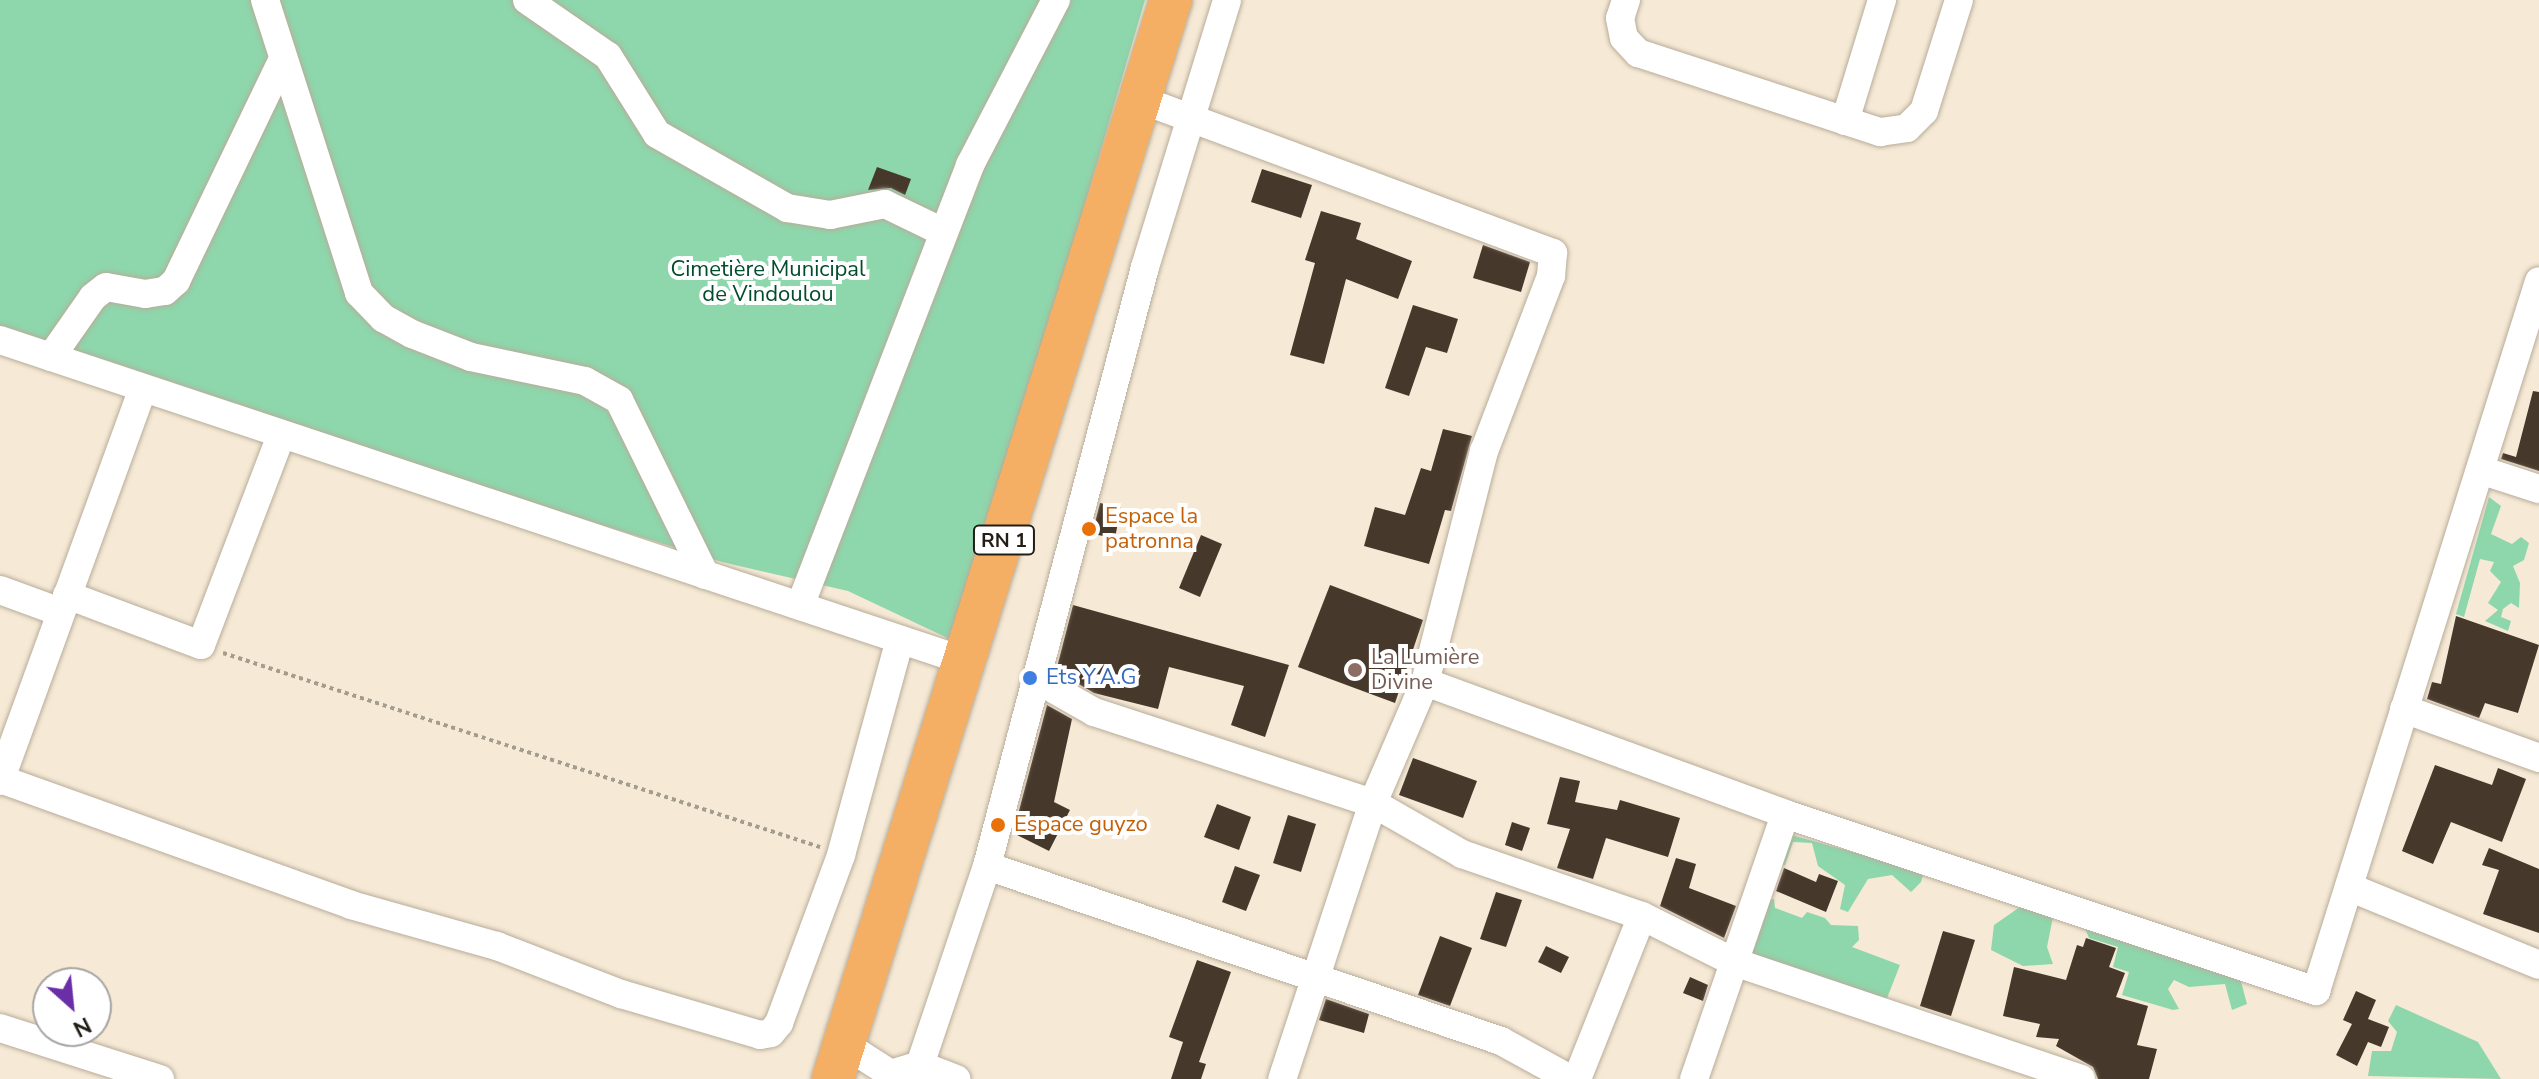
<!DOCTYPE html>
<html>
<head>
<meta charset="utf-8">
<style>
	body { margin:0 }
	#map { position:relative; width:2539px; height:1079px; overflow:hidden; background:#f6ead6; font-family:"Nunito Sans",sans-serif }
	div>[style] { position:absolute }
	.green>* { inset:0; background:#8ed6ab }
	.building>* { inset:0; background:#47382c }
	.path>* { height:4px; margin-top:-2px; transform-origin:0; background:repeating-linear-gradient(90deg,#a49c8d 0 4px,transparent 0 8px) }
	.roads { filter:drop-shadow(0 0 2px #b8ac9a) drop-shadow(0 0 2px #b8ac9a) }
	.minor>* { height:28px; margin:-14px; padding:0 14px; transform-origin:14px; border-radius:14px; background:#fff }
	.highway>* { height:42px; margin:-21px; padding:0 21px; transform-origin:21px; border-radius:21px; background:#f5af64 }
	.dots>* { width:22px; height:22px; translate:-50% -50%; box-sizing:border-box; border:4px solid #fff; border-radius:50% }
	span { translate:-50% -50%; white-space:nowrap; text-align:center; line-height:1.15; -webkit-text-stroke:8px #fff; paint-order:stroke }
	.shield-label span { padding:2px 6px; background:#fff; border:2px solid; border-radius:6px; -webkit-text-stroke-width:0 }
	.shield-label { font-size:20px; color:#221e17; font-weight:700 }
	.park-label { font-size:22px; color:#004c2b }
	.food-label { font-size:22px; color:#c56008 }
	.left { translate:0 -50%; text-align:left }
	.education-label { font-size:22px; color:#785e54 }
	.shop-label { font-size:22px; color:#366cbe }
	.north { position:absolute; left:32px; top:967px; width:80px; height:80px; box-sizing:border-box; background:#fff; border:2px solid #a7a5a2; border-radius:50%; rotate:153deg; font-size:22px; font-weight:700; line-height:32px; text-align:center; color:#221e17 }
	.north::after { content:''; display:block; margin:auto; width:28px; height:36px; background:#6a2fa6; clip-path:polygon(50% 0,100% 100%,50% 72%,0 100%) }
</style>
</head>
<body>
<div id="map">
	<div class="green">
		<i style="clip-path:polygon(0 0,1145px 0,956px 642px,848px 591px,722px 562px,0 340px)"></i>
		<i style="clip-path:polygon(2489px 497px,2501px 506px,2491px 534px,2512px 544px,2521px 537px,2529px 543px,2524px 560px,2513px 566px,2520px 583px,2519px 608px,2511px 603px,2503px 609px,2501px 617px,2511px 621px,2508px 631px,2485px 621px,2498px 610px,2488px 603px,2501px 582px,2490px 571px,2494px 562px,2480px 559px,2464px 617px,2456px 614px)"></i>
		<i style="clip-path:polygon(1788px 834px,1924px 872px,1921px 882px,1911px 892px,1892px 875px,1868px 879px,1848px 912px,1840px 909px,1845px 885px,1818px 866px,1812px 843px,1793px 842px,1785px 865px,1780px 865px)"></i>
		<i style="clip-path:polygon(1774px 899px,1775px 908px,1802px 918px,1807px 912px,1825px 918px,1831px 925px,1858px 926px,1859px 940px,1852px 947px,1900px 965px,1882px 1011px,1741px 957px,1760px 901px)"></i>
		<i style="clip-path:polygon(2020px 907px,2053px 917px,2047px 947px,2053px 964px,2023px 966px,1991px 950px,1994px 925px)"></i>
		<i style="clip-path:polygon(2084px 926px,2239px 974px,2247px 1004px,2232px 1010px,2225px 984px,2189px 987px,2174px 980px,2168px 989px,2179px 1009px,2173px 1010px,2122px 995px,2129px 972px,2113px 967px,2118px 947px,2089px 938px)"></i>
		<i style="clip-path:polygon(2396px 1005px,2478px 1042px,2501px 1079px,2368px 1076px,2372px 1051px,2391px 1051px,2397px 1032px,2388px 1021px)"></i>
	</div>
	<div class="building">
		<i style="clip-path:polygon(877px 167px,911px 179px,905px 195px,891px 188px,868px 190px)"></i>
		<i style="clip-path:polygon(1262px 169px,1312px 185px,1301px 218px,1251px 202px)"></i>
		<i style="clip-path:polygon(1321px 211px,1361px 223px,1356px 239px,1412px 261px,1398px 299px,1346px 279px,1324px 364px,1290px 355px,1315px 263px,1305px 260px)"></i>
		<i style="clip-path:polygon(1483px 245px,1530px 262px,1521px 292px,1473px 278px)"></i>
		<i style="clip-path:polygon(1413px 305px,1458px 319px,1447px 353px,1426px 347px,1409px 396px,1385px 388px)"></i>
		<i style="clip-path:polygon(2533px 391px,2539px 392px,2539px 471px,2501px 459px,2503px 453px,2516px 457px)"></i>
		<i style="clip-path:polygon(1443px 429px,1472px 436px,1451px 511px,1445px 510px,1429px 564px,1364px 546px,1375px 507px,1405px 515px,1421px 468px,1431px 471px)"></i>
		<i style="clip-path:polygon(1100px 503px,1121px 507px,1115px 538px,1092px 534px)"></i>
		<i style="clip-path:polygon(1201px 535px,1222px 544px,1200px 597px,1179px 588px)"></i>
		<i style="clip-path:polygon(1330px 585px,1423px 620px,1395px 703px,1298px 667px)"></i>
		<i style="clip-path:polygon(1073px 605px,1289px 665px,1265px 737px,1231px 725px,1244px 686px,1169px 667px,1158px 709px,1094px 693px,1056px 671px)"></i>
		<i style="clip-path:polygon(2456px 616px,2539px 645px,2518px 713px,2485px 703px,2479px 718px,2427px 699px,2432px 682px,2441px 684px)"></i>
		<i style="clip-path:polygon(1047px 705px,1072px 719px,1054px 802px,1070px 810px,1049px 851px,1013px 833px)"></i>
		<i style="clip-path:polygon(1413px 758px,1477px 781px,1463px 818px,1399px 795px)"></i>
		<i style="clip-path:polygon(2435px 765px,2492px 785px,2498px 768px,2526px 779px,2502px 842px,2451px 822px,2433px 864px,2402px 851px)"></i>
		<i style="clip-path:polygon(1560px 777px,1580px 781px,1575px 802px,1617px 810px,1620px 800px,1680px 818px,1668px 857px,1606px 838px,1593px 879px,1557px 868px,1570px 829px,1547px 824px)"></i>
		<i style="clip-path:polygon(1217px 804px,1251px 817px,1239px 850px,1204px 837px)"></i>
		<i style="clip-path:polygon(1288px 815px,1316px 824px,1301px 872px,1273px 863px)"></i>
		<i style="clip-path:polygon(1512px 822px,1530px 828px,1522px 851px,1505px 845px)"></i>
		<i style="clip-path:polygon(2489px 848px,2539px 869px,2539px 933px,2483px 914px,2499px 870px,2482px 865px)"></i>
		<i style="clip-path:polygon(1676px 858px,1696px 864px,1689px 888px,1736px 906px,1724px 938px,1660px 906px)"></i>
		<i style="clip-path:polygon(1235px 866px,1260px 875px,1246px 911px,1222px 902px)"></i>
		<i style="clip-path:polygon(1784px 868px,1816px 882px,1819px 874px,1838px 881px,1826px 912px,1776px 891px)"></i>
		<i style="clip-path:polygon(1496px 892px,1522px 900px,1506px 947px,1480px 939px)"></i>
		<i style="clip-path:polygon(1943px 931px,1975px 940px,1951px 1016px,1920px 1006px)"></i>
		<i style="clip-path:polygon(1440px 936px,1472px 948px,1450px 1006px,1418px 995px)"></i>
		<i style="clip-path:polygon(2086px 938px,2116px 948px,2109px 967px,2125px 973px,2116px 997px,2148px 1006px,2137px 1045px,2157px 1049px,2149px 1079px,2098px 1079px,2093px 1067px,2056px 1046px,2059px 1039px,2036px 1037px,2040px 1024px,2003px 1016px,2014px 967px,2066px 980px,2077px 945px,2083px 947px)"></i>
		<i style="clip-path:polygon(1546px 946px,1569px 957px,1561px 973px,1538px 962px)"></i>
		<i style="clip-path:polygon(1197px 960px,1231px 972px,1199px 1062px,1206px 1064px,1201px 1079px,1171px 1079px,1183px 1042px,1169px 1037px)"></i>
		<i style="clip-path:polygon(1690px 977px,1708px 985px,1703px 1001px,1683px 993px)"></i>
		<i style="clip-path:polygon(2356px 991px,2376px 1000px,2368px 1019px,2389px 1027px,2381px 1047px,2368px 1042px,2357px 1066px,2336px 1055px,2352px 1024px,2343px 1020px)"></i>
		<i style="clip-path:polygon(1326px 999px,1369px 1014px,1364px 1033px,1319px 1020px)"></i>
	</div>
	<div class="path">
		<i style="left:223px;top:653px;width:628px;rotate:18deg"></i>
	</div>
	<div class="roads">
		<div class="minor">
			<i style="left:265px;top:0;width:308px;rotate:72.2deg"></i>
			<i style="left:359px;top:293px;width:35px;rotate:46deg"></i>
			<i style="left:383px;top:318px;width:33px;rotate:29deg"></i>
			<i style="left:412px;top:334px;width:63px;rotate:21.3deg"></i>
			<i style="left:471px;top:357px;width:116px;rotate:11.9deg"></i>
			<i style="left:585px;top:381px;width:39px;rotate:29deg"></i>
			<i style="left:619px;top:400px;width:195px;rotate:63.8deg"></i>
			<i style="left:527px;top:0;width:98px;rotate:34.7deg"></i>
			<i style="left:608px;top:56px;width:92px;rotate:57.9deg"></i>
			<i style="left:657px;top:134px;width:150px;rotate:29.6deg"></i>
			<i style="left:787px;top:208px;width:44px;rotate:9.2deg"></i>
			<i style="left:830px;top:215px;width:56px;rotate:-11.3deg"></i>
			<i style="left:885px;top:204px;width:64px;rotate:25.8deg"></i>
			<i style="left:1626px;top:0;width:19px;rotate:108deg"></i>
			<i style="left:1620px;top:18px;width:20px;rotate:79deg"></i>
			<i style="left:1624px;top:38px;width:21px;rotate:47deg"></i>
			<i style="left:1638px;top:53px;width:255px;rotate:18.1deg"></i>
			<i style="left:1880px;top:132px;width:27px;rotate:-8deg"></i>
			<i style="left:1907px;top:128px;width:24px;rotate:-45deg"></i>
			<i style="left:1924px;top:111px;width:116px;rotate:-72.5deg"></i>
			<i style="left:1139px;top:99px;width:442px;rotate:20.4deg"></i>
			<i style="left:1553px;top:253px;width:23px;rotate:95deg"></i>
			<i style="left:1551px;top:276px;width:187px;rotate:110.9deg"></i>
			<i style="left:1484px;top:451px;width:238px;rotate:104.3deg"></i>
			<i style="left:1425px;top:682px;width:132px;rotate:113.3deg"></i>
			<i style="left:1373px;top:803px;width:291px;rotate:108.2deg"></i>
			<i style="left:1845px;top:121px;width:127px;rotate:-73deg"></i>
			<i style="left:0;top:340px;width:1017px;rotate:18.4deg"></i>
			<i style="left:51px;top:357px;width:73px;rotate:-55deg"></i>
			<i style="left:93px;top:297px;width:16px;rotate:-38deg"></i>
			<i style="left:106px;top:287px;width:40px;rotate:10deg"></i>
			<i style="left:145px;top:294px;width:20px;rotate:-9deg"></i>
			<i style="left:165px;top:291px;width:15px;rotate:-42deg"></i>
			<i style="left:176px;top:281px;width:246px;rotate:-64.3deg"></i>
			<i style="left:2480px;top:470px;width:62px;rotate:17.9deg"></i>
			<i style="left:0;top:590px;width:64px;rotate:20.1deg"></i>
			<i style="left:67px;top:595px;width:143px;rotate:20.5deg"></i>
			<i style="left:201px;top:645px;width:225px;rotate:-69.1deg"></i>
			<i style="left:800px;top:606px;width:473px;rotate:-68.9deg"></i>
			<i style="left:970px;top:165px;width:186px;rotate:-62.5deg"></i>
			<i style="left:1036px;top:679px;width:67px;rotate:29.6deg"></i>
			<i style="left:1094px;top:712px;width:293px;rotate:18.1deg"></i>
			<i style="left:1373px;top:803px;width:103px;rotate:29.8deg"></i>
			<i style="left:1462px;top:854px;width:190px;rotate:19deg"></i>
			<i style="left:1642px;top:916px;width:103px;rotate:26.6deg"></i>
			<i style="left:1734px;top:962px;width:366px;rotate:18.6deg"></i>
			<i style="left:1425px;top:682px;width:383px;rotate:20.1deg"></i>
			<i style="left:1785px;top:814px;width:560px;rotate:18.43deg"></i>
			<i style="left:2316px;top:991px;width:744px;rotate:-72.56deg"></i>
			<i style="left:2404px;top:709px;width:144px;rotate:19.9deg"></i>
			<i style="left:0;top:779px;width:373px;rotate:19.7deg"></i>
			<i style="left:351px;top:905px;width:152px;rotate:15.7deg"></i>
			<i style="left:497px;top:946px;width:133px;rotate:21.2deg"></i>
			<i style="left:621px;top:994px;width:145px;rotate:16.4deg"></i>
			<i style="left:760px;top:1035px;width:11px;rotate:-10deg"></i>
			<i style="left:771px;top:1033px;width:13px;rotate:-51deg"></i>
			<i style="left:779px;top:1023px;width:179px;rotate:-69.7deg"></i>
			<i style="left:841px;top:855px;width:223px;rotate:-74.7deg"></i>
			<i style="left:0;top:781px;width:417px;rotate:-70deg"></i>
			<i style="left:987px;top:866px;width:543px;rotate:18.8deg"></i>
			<i style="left:1501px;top:1041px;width:79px;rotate:28.8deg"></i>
			<i style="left:2349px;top:887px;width:205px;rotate:22.3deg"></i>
			<i style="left:0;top:1028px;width:168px;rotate:17.7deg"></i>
			<i style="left:844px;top:1044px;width:56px;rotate:32.6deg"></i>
			<i style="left:891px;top:1074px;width:30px;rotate:-17deg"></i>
			<i style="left:920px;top:1065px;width:39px;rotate:21deg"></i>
			<i style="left:920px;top:1065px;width:210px;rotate:-71.4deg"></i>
			<i style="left:987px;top:866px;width:619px;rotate:-75.22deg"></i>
			<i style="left:1145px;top:267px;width:279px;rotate:-72.9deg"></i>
			<i style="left:1577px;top:1079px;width:175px;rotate:-68.3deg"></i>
			<i style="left:1694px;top:1079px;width:280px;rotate:-71deg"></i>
		</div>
		<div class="highway">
			<i style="left:833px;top:1079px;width:1131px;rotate:-72.61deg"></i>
		</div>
	</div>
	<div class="dots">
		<i style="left:1089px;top:529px;background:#e8710a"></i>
		<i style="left:1355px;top:670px;background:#8d6e63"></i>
		<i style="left:1030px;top:678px;background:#3f7fe0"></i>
		<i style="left:998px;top:825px;background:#e8710a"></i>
	</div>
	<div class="shield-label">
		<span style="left:1004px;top:540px">RN 1</span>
	</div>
	<div class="park-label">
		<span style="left:768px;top:282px">Cimetière Municipal<br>de Vindoulou</span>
	</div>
	<div class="food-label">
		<span class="left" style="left:1105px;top:529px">Espace la<br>patronna</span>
		<span class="left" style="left:1014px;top:825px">Espace guyzo</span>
	</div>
	<div class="education-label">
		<span class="left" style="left:1371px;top:670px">La Lumière<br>Divine</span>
	</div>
	<div class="shop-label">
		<span class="left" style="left:1046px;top:678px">Ets Y.A.G</span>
	</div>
	<div class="north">N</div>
</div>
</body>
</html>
